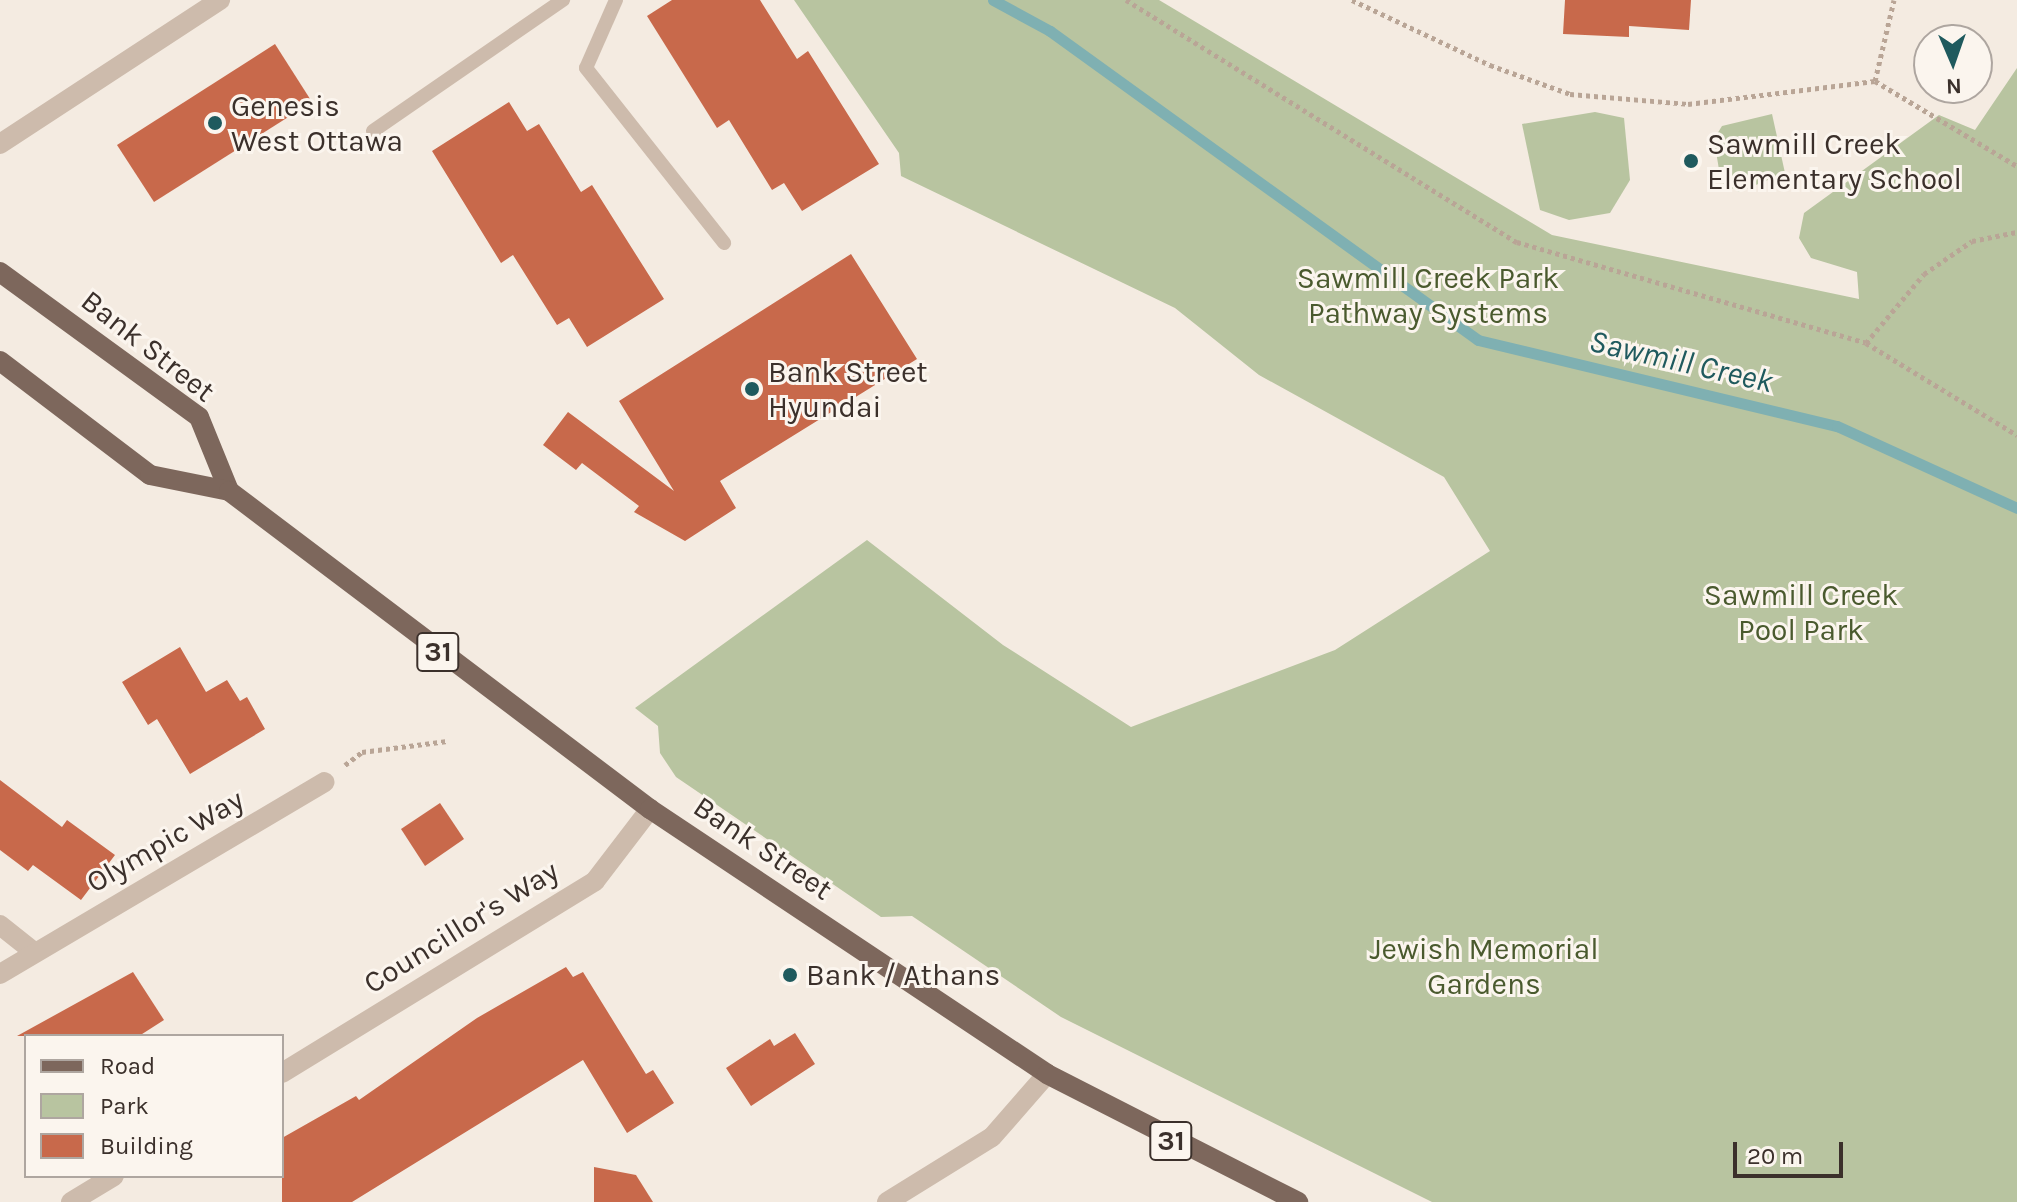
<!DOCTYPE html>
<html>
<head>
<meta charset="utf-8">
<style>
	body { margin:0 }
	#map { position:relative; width:2017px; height:1202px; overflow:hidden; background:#f4ebe1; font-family:Karla,sans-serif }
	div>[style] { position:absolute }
	.green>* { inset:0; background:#b8c4a0 }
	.stream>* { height:11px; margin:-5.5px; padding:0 5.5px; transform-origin:5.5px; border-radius:5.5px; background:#7fb0b2 }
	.building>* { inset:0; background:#c8694b }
	.path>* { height:5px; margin-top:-2.5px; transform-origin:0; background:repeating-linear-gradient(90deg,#b9a596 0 4px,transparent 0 8px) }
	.service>* { height:14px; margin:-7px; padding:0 7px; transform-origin:7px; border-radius:7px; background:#cdbbac }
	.minor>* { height:20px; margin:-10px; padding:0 10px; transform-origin:10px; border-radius:10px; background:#cdbbac }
	.tertiary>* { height:20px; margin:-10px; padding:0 10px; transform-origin:10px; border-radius:10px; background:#cdbbac }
	.primary>* { height:20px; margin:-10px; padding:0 10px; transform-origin:10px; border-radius:10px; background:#7d675c }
	.dots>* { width:22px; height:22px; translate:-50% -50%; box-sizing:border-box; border:4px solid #fbf5ee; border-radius:50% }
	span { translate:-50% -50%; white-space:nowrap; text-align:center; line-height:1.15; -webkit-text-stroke:6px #fbf5ee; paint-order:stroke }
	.shield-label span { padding:2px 6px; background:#fbf5ee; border:2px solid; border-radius:6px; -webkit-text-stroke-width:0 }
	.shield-label { font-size:28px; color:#3b302b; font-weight:700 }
	.poi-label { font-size:30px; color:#3b302b }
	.left { translate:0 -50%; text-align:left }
	.park-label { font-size:30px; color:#4a5a2e }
	.street-label { font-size:30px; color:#3b302b }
	.water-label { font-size:32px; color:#1f5a5e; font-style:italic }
	.legend { position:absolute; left:24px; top:1034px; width:260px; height:144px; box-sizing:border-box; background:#fbf5ee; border:2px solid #aea6a0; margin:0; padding:10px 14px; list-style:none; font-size:24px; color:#3b302b }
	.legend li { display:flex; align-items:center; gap:16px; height:40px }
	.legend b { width:40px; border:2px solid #aea6a0 }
	.north { position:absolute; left:1913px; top:24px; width:80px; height:80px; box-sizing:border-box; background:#fbf5ee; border:2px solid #aea6a0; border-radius:50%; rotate:178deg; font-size:22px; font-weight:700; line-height:32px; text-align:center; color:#3b302b }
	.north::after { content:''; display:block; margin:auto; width:28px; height:36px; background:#1f5a5e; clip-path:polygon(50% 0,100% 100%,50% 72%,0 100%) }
	.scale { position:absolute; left:1733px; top:1142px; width:110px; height:36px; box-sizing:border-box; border:4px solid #3b302b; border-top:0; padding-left:10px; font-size:24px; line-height:28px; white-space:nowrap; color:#3b302b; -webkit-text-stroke:6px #fbf5ee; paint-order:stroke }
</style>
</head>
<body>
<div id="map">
	<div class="green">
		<i style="clip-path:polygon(794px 0,1159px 0,1552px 235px,1859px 299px,1857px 272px,1811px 258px,1799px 238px,1804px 213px,1939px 115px,1975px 130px,2017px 68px,2017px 1202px,1432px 1202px,1061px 1017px,912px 916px,881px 917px,676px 777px,660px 753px,658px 726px,635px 708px,867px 540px,1003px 645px,1131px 727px,1335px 650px,1490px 551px,1444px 477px,1259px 375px,1175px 308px,901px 176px,899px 153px)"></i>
		<i style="clip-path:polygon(1595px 112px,1624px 118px,1630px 180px,1610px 213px,1569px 220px,1540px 210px,1522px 124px)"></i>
		<i style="clip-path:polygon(1772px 114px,1785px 173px,1739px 192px,1721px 182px,1714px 139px,1722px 126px)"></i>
	</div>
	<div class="stream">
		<i style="left:993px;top:0;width:65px;rotate:28.5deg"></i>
		<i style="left:1050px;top:31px;width:528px;rotate:35.83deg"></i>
		<i style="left:1478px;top:340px;width:369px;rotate:13.5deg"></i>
		<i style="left:1837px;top:426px;width:198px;rotate:24.5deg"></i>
	</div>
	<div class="building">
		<i style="clip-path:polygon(672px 0,760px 0,797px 59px,808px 51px,879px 164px,802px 211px,784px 183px,772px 190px,729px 120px,717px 128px,647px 16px)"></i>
		<i style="clip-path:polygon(1565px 0,1691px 0,1689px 30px,1629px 26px,1629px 37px,1563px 34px)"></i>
		<i style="clip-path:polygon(275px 44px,312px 102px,154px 202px,117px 145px)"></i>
		<i style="clip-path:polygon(509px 102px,527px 131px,539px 124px,581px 192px,592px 185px,664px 299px,587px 347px,569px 318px,557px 325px,513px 255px,501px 263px,432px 151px)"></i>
		<i style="clip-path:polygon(851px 254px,917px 359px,720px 481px,736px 508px,685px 541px,634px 512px,639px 506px,582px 463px,576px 470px,543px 445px,568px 412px,674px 491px,619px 401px)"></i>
		<i style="clip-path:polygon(180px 647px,206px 692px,227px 680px,240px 701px,247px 697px,265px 729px,190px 774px,157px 719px,148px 725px,122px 682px)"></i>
		<i style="clip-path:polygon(0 780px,62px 827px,67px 820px,115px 855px,81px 900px,33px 865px,28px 871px,0 850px)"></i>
		<i style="clip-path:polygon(440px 803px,464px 839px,425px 866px,401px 829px)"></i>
		<i style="clip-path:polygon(566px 967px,573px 977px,583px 972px,646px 1074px,653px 1070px,674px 1103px,627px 1133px,583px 1060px,352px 1202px,282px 1202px,282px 1138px,356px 1096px,359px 1100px,477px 1018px)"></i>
		<i style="clip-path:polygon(133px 972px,164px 1020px,139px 1036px,17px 1036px)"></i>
		<i style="clip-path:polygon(795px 1033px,815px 1064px,751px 1106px,726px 1068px,770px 1039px,774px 1046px)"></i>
		<i style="clip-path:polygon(594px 1167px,636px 1175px,653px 1202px,594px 1202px)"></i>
	</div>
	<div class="path">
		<i style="left:1126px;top:0;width:460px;rotate:31.8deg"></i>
		<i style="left:1517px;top:242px;width:363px;rotate:16.1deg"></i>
		<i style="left:1866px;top:343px;width:177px;rotate:31.4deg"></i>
		<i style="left:1352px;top:0;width:153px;rotate:25.2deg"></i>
		<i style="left:1490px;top:65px;width:85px;rotate:19.9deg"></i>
		<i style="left:1570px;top:94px;width:118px;rotate:4.8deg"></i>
		<i style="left:1688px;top:104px;width:188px;rotate:-7deg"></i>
		<i style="left:1875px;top:81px;width:83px;rotate:-76.8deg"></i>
		<i style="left:1875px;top:81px;width:165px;rotate:30.9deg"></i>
		<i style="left:1866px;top:343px;width:90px;rotate:-50deg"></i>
		<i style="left:1924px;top:274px;width:58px;rotate:-34.5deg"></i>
		<i style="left:1972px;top:241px;width:46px;rotate:-11.3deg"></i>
		<i style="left:345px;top:765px;width:21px;rotate:-37deg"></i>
		<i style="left:362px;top:752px;width:86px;rotate:-7.4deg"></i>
	</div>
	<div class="service">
		<i style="left:616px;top:0;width:74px;rotate:113.8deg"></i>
		<i style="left:586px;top:68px;width:223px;rotate:51.7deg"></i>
		<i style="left:373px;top:131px;width:231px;rotate:-34.6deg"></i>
	</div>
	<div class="minor">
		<i style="left:0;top:925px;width:43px;rotate:38.5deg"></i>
		<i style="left:0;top:974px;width:377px;rotate:-30.6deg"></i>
		<i style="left:282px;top:1073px;width:367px;rotate:-31.5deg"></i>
		<i style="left:595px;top:881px;width:91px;rotate:-52.6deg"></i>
		<i style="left:71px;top:1202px;width:50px;rotate:-31.2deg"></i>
		<i style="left:887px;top:1202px;width:123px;rotate:-31.8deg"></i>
		<i style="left:992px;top:1137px;width:84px;rotate:-48.9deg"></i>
	</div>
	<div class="tertiary">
		<i style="left:0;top:144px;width:263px;rotate:-33.2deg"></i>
	</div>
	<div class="primary">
		<i style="left:0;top:272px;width:246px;rotate:36.1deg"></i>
		<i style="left:199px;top:417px;width:80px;rotate:67.9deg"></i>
		<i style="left:0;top:361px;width:188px;rotate:37.2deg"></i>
		<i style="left:150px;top:475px;width:81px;rotate:11.4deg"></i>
		<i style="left:229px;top:491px;width:528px;rotate:37.07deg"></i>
		<i style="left:650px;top:809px;width:477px;rotate:33.7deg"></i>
		<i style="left:1047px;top:1074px;width:282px;rotate:27deg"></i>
	</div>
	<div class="dots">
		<i style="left:215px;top:123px;background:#1f5a5e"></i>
		<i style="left:1691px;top:161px;background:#1f5a5e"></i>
		<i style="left:752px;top:389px;background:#1f5a5e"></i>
		<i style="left:790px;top:975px;background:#1f5a5e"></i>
	</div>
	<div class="shield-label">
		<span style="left:438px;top:652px">31</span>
		<span style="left:1171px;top:1141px">31</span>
	</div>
	<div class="poi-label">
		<span class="left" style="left:231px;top:123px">Genesis<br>West Ottawa</span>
		<span class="left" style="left:1707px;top:161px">Sawmill Creek<br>Elementary School</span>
		<span class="left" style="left:768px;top:389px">Bank Street<br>Hyundai</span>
		<span class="left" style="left:806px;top:975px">Bank / Athans</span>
	</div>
	<div class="park-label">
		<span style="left:1428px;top:295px">Sawmill Creek Park<br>Pathway Systems</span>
		<span style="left:1801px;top:612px">Sawmill Creek<br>Pool Park</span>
		<span style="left:1484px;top:966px">Jewish Memorial<br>Gardens</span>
	</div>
	<div class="street-label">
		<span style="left:148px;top:346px;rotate:38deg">Bank Street</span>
		<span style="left:165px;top:841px;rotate:-30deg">Olympic Way</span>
		<span style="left:763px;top:848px;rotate:34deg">Bank Street</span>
		<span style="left:461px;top:927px;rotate:-32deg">Councillor's Way</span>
	</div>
	<div class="water-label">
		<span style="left:1681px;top:362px;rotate:13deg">Sawmill Creek</span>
	</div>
	<ul class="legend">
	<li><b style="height:10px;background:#7d675c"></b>Road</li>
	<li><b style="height:22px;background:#b8c4a0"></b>Park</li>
	<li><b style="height:22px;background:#c8694b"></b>Building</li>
	</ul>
	<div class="north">N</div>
	<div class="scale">20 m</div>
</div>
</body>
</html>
